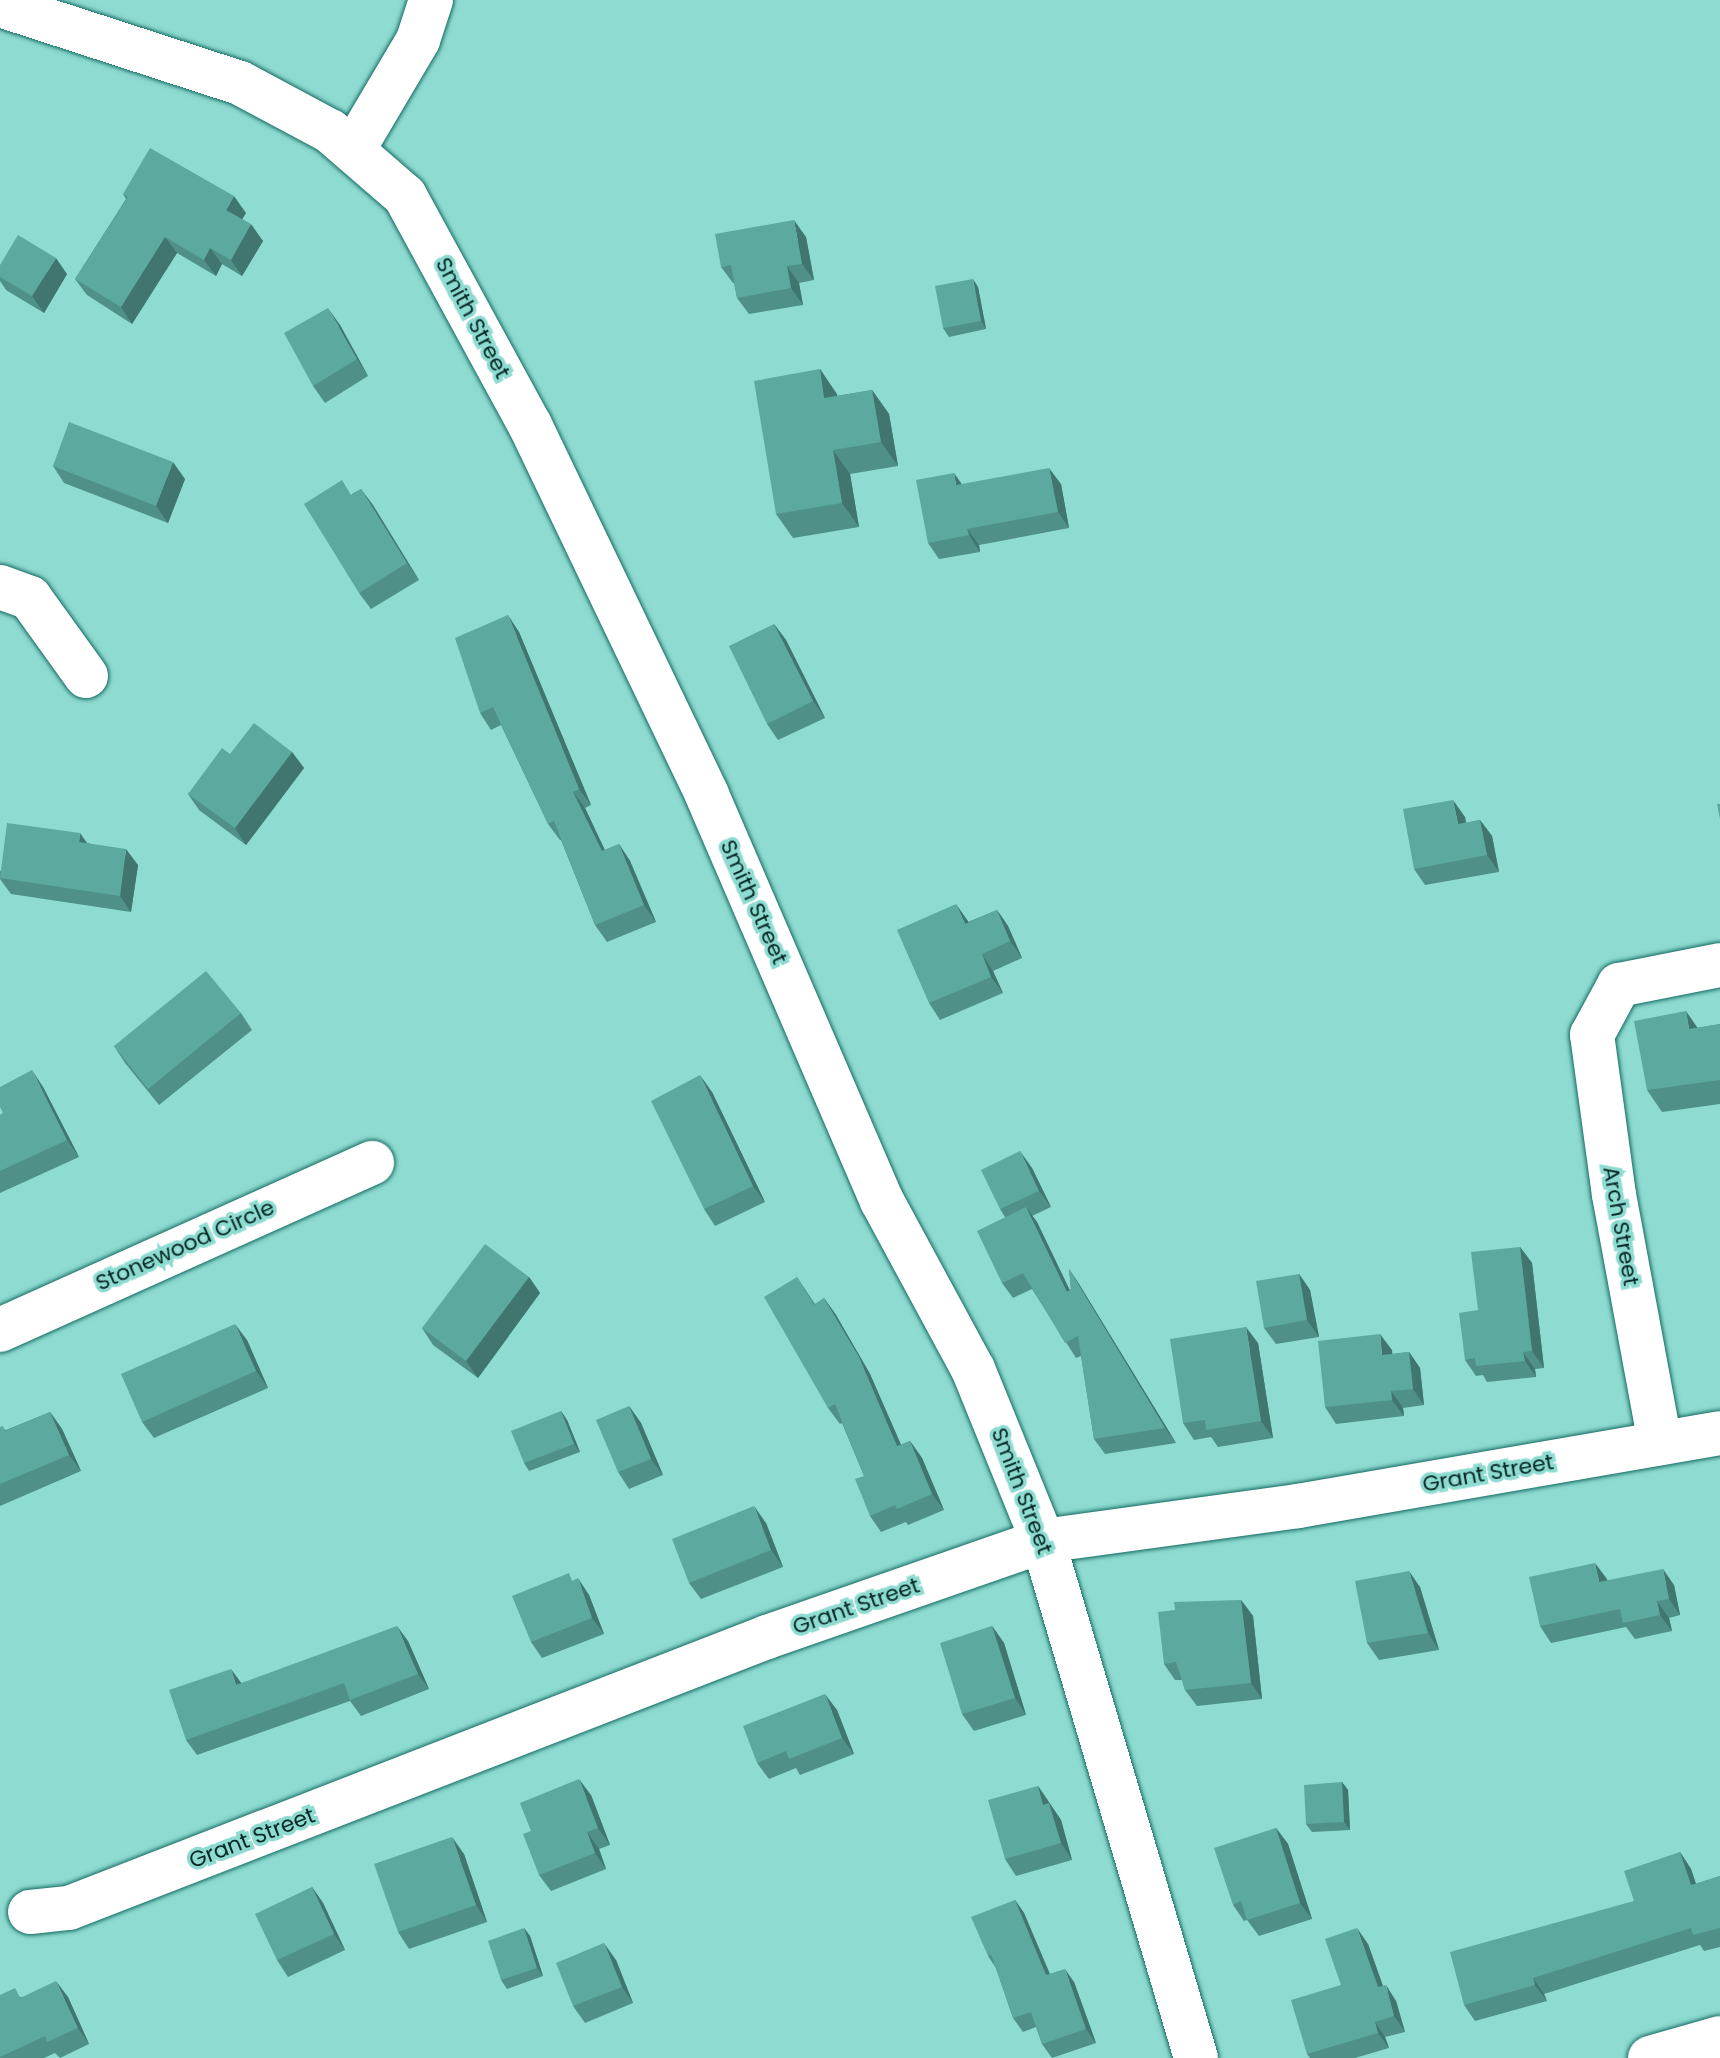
<!DOCTYPE html>
<html>
<head>
<meta charset="utf-8">
<style>
	body { margin:0 }
	#map { position:relative; width:1720px; height:2058px; overflow:hidden; background:#8edbd1; font-family:Poppins,sans-serif }
	div>[style] { position:absolute }
	.roads { filter:drop-shadow(0 0 2px #146b62) drop-shadow(0 0 2px #146b62) }
	.minor>* { height:44px; margin:-22px; padding:0 22px; transform-origin:22px; border-radius:22px; background:#fff }
	.wall>* { inset:0; background:#4f9189 }
	.shaded-wall>* { inset:0; background:#40766f }
	.building>* { inset:0; background:#5ca99f }
	span { translate:-50% -50%; white-space:nowrap; text-align:center; line-height:1.15; -webkit-text-stroke:7px #8edbd1; paint-order:stroke }
	.street-label { font-size:22px; color:#062824 }
</style>
</head>
<body>
<div id="map">
	<div class="roads">
		<div class="minor">
			<i style="left:0;top:5px;width:252px;rotate:18deg"></i>
			<i style="left:240px;top:83px;width:102px;rotate:28.1deg"></i>
			<i style="left:330px;top:131px;width:99px;rotate:40.9deg"></i>
			<i style="left:405px;top:196px;width:261px;rotate:61.4deg"></i>
			<i style="left:530px;top:425px;width:410px;rotate:64.4deg"></i>
			<i style="left:707px;top:795px;width:442px;rotate:66.7deg"></i>
			<i style="left:882px;top:1201px;width:191px;rotate:61.6deg"></i>
			<i style="left:973px;top:1369px;width:186px;rotate:67.9deg"></i>
			<i style="left:1043px;top:1541px;width:539px;rotate:73.51deg"></i>
			<i style="left:353px;top:150px;width:128px;rotate:-59.4deg"></i>
			<i style="left:418px;top:40px;width:42px;rotate:-72deg"></i>
			<i style="left:0;top:587px;width:32px;rotate:20deg"></i>
			<i style="left:30px;top:598px;width:96px;rotate:54.3deg"></i>
			<i style="left:0;top:1330px;width:408px;rotate:-24.2deg"></i>
			<i style="left:1660px;top:1443px;width:252px;rotate:-100.5deg"></i>
			<i style="left:1614px;top:1195px;width:162px;rotate:-97.8deg"></i>
			<i style="left:1592px;top:1035px;width:57px;rotate:-61.6deg"></i>
			<i style="left:1619px;top:985px;width:103px;rotate:-11.2deg"></i>
			<i style="left:30px;top:1912px;width:39px;rotate:-6deg"></i>
			<i style="left:69px;top:1908px;width:749px;rotate:-21.22deg"></i>
			<i style="left:767px;top:1637px;width:292px;rotate:-19.2deg"></i>
			<i style="left:1043px;top:1541px;width:257px;rotate:-7.8deg"></i>
			<i style="left:1298px;top:1506px;width:428px;rotate:-9.8deg"></i>
			<i style="left:1650px;top:2058px;width:73px;rotate:-15.9deg"></i>
		</div>
	</div>
	<div class="wall">
		<i style="clip-path:polygon(123px 194px,246px 213px,242px 219px,263px 241px,242px 276px,222px 264px,216px 276px,177px 253px,132px 324px,87px 295px,75px 279px,126px 199px)"></i>
		<i style="clip-path:polygon(806px 237px,814px 280px,799px 283px,803px 305px,749px 314px,737px 298px,734px 283px,733px 283px,721px 267px)"></i>
		<i style="clip-path:polygon(0 265px,67px 274px,44px 313px,6px 290px,0 281px)"></i>
		<i style="clip-path:polygon(978px 287px,986px 329px,949px 337px,943px 328px)"></i>
		<i style="clip-path:polygon(340px 325px,368px 376px,325px 403px,313px 386px)"></i>
		<i style="clip-path:polygon(820px 369px,837px 396px,872px 390px,889px 414px,898px 466px,850px 474px,859px 527px,793px 538px,776px 514px)"></i>
		<i style="clip-path:polygon(53px 466px,185px 479px,168px 523px,64px 483px)"></i>
		<i style="clip-path:polygon(962px 484px,1061px 484px,1069px 528px,979px 545px,980px 552px,939px 559px,928px 543px)"></i>
		<i style="clip-path:polygon(361px 489px,419px 580px,371px 609px,359px 593px,352px 494px)"></i>
		<i style="clip-path:polygon(774px 624px,786px 640px,825px 718px,778px 740px,767px 724px)"></i>
		<i style="clip-path:polygon(519px 632px,591px 805px,585px 808px,605px 850px,619px 844px,630px 861px,656px 922px,607px 942px,595px 925px,561px 840px,560px 840px,548px 824px,501px 725px,491px 730px,480px 713px)"></i>
		<i style="clip-path:polygon(292px 752px,304px 768px,246px 845px,199px 810px,188px 794px,230px 754px)"></i>
		<i style="clip-path:polygon(1465px 817px,1466px 823px,1480px 820px,1492px 836px,1499px 872px,1425px 885px,1414px 869px)"></i>
		<i style="clip-path:polygon(88px 843px,138px 865px,131px 912px,11px 894px,0 879px,0 871px)"></i>
		<i style="clip-path:polygon(997px 910px,1008px 926px,1022px 958px,993px 971px,1003px 993px,940px 1020px,929px 1003px,968px 922px)"></i>
		<i style="clip-path:polygon(241px 1013px,252px 1030px,159px 1105px,125px 1063px,114px 1046px)"></i>
		<i style="clip-path:polygon(1720px 1024px,1720px 1104px,1662px 1112px,1647px 1090px,1697px 1028px)"></i>
		<i style="clip-path:polygon(43px 1087px,79px 1157px,0 1193px,0 1115px)"></i>
		<i style="clip-path:polygon(712px 1092px,765px 1202px,715px 1226px,704px 1209px)"></i>
		<i style="clip-path:polygon(1032px 1168px,1051px 1207px,1032px 1216px,1037px 1222px,1069px 1290px,1071px 1289px,1069px 1269px,1079px 1284px,1176px 1443px,1105px 1454px,1094px 1439px,1081px 1356px,1076px 1358px,1032px 1289px,1013px 1298px,1002px 1283px,1005px 1217px,1000px 1209px)"></i>
		<i style="clip-path:polygon(1520px 1247px,1532px 1263px,1544px 1368px,1535px 1369px,1536px 1377px,1487px 1382px,1483px 1375px,1476px 1376px,1465px 1360px,1478px 1310px)"></i>
		<i style="clip-path:polygon(1299px 1274px,1310px 1290px,1319px 1337px,1276px 1344px,1264px 1328px)"></i>
		<i style="clip-path:polygon(529px 1277px,540px 1293px,478px 1378px,433px 1345px,422px 1328px)"></i>
		<i style="clip-path:polygon(797px 1277px,815px 1304px,824px 1298px,836px 1315px,870px 1374px,901px 1445px,910px 1441px,922px 1458px,944px 1510px,908px 1525px,906px 1522px,881px 1532px,870px 1516px,864px 1476px,842px 1423px,840px 1424px,828px 1408px)"></i>
		<i style="clip-path:polygon(247px 1340px,268px 1388px,154px 1438px,142px 1422px)"></i>
		<i style="clip-path:polygon(1258px 1343px,1273px 1438px,1218px 1447px,1211px 1437px,1194px 1440px,1183px 1423px)"></i>
		<i style="clip-path:polygon(1392px 1350px,1392px 1354px,1409px 1352px,1420px 1368px,1424px 1405px,1403px 1408px,1404px 1416px,1336px 1424px,1325px 1407px)"></i>
		<i style="clip-path:polygon(629px 1406px,641px 1423px,663px 1475px,629px 1489px,618px 1472px)"></i>
		<i style="clip-path:polygon(561px 1411px,567px 1420px,580px 1452px,529px 1471px,524px 1463px)"></i>
		<i style="clip-path:polygon(50px 1412px,62px 1429px,81px 1471px,0 1506px,0 1427px,6px 1430px)"></i>
		<i style="clip-path:polygon(766px 1523px,783px 1567px,701px 1599px,689px 1583px)"></i>
		<i style="clip-path:polygon(1607px 1579px,1607px 1580px,1674px 1585px,1680px 1615px,1669px 1618px,1672px 1631px,1635px 1639px,1626px 1627px,1551px 1643px,1540px 1626px)"></i>
		<i style="clip-path:polygon(574px 1580px,589px 1595px,604px 1634px,542px 1658px,531px 1642px)"></i>
		<i style="clip-path:polygon(1420px 1587px,1439px 1650px,1379px 1660px,1367px 1643px)"></i>
		<i style="clip-path:polygon(1241px 1600px,1253px 1616px,1262px 1699px,1197px 1706px,1185px 1690px,1182px 1680px,1175px 1680px,1164px 1664px)"></i>
		<i style="clip-path:polygon(992px 1626px,1004px 1643px,1026px 1715px,974px 1731px,962px 1714px)"></i>
		<i style="clip-path:polygon(408px 1641px,429px 1689px,361px 1716px,350px 1701px,197px 1755px,186px 1740px,241px 1683px)"></i>
		<i style="clip-path:polygon(837px 1710px,854px 1754px,800px 1775px,796px 1768px,769px 1779px,757px 1763px)"></i>
		<i style="clip-path:polygon(1342px 1782px,1348px 1790px,1350px 1830px,1312px 1832px,1306px 1824px)"></i>
		<i style="clip-path:polygon(1038px 1786px,1061px 1820px,1072px 1860px,1016px 1876px,1005px 1859px)"></i>
		<i style="clip-path:polygon(591px 1795px,610px 1845px,599px 1849px,606px 1869px,551px 1891px,539px 1875px,531px 1831px)"></i>
		<i style="clip-path:polygon(1276px 1828px,1288px 1844px,1312px 1919px,1259px 1936px,1247px 1920px,1244px 1921px,1233px 1905px)"></i>
		<i style="clip-path:polygon(1680px 1852px,1691px 1869px,1696px 1884px,1720px 1876px,1720px 1947px,1704px 1951px,1700px 1945px,1544px 1994px,1547px 2001px,1475px 2021px,1464px 2005px,1634px 1901px)"></i>
		<i style="clip-path:polygon(464px 1854px,487px 1922px,409px 1949px,398px 1932px)"></i>
		<i style="clip-path:polygon(312px 1887px,323px 1903px,345px 1950px,288px 1977px,277px 1960px)"></i>
		<i style="clip-path:polygon(1015px 1900px,1024px 1913px,1050px 1974px,1074px 1982px,1096px 2043px,1052px 2058px,1042px 2044px,1036px 2027px,1023px 2032px,1013px 2018px,996px 1968px,988px 1956px)"></i>
		<i style="clip-path:polygon(524px 1928px,530px 1936px,543px 1976px,507px 1989px,501px 1980px)"></i>
		<i style="clip-path:polygon(1368px 1944px,1383px 1986px,1396px 2001px,1405px 2032px,1385px 2037px,1389px 2048px,1355px 2058px,1310px 2058px,1307px 2054px,1341px 1985px)"></i>
		<i style="clip-path:polygon(616px 1960px,633px 2003px,585px 2023px,573px 2006px)"></i>
		<i style="clip-path:polygon(0 1995px,22px 1997px,68px 1997px,89px 2044px,60px 2058px,55px 2053px,44px 2058px,0 2058px)"></i>
	</div>
	<div class="shaded-wall">
		<i style="clip-path:polygon(234px 196px,246px 213px,238px 226px,226px 210px)"></i>
		<i style="clip-path:polygon(794px 220px,806px 237px,814px 280px,802px 264px)"></i>
		<i style="clip-path:polygon(251px 224px,263px 241px,242px 276px,231px 260px)"></i>
		<i style="clip-path:polygon(165px 237px,177px 253px,132px 324px,121px 307px)"></i>
		<i style="clip-path:polygon(210px 248px,222px 264px,216px 276px,204px 260px)"></i>
		<i style="clip-path:polygon(56px 258px,67px 274px,44px 313px,32px 296px)"></i>
		<i style="clip-path:polygon(787px 266px,799px 283px,803px 305px,791px 288px)"></i>
		<i style="clip-path:polygon(973px 279px,978px 287px,986px 329px,981px 321px)"></i>
		<i style="clip-path:polygon(328px 308px,340px 325px,368px 376px,357px 359px)"></i>
		<i style="clip-path:polygon(820px 369px,837px 394px,841px 422px,824px 398px)"></i>
		<i style="clip-path:polygon(872px 390px,889px 414px,898px 466px,881px 442px)"></i>
		<i style="clip-path:polygon(833px 450px,850px 474px,859px 527px,842px 503px)"></i>
		<i style="clip-path:polygon(173px 462px,185px 479px,168px 523px,156px 506px)"></i>
		<i style="clip-path:polygon(1049px 468px,1061px 484px,1069px 528px,1058px 512px)"></i>
		<i style="clip-path:polygon(954px 473px,966px 490px,956px 485px)"></i>
		<i style="clip-path:polygon(361px 489px,373px 505px,419px 580px,407px 563px)"></i>
		<i style="clip-path:polygon(967px 529px,979px 545px,980px 552px,969px 535px)"></i>
		<i style="clip-path:polygon(508px 615px,519px 632px,591px 805px,579px 789px)"></i>
		<i style="clip-path:polygon(774px 624px,786px 640px,825px 718px,813px 701px)"></i>
		<i style="clip-path:polygon(292px 752px,304px 768px,246px 845px,235px 828px)"></i>
		<i style="clip-path:polygon(573px 792px,585px 808px,613px 868px,602px 851px)"></i>
		<i style="clip-path:polygon(1453px 800px,1465px 817px,1469px 841px,1458px 824px)"></i>
		<i style="clip-path:polygon(1480px 820px,1492px 836px,1499px 872px,1487px 855px)"></i>
		<i style="clip-path:polygon(80px 833px,92px 850px,79px 842px)"></i>
		<i style="clip-path:polygon(619px 844px,630px 861px,656px 922px,644px 905px)"></i>
		<i style="clip-path:polygon(126px 849px,138px 865px,131px 912px,120px 896px)"></i>
		<i style="clip-path:polygon(956px 904px,968px 921px,976px 940px,965px 924px)"></i>
		<i style="clip-path:polygon(997px 910px,1008px 926px,1022px 958px,1010px 941px)"></i>
		<i style="clip-path:polygon(982px 954px,993px 971px,1003px 993px,991px 977px)"></i>
		<i style="clip-path:polygon(1686px 1011px,1701px 1033px,1689px 1029px)"></i>
		<i style="clip-path:polygon(32px 1070px,43px 1087px,79px 1157px,67px 1140px)"></i>
		<i style="clip-path:polygon(700px 1075px,712px 1092px,765px 1202px,753px 1186px)"></i>
		<i style="clip-path:polygon(1020px 1151px,1032px 1168px,1051px 1207px,1039px 1191px)"></i>
		<i style="clip-path:polygon(1026px 1207px,1037px 1222px,1078px 1307px,1067px 1292px)"></i>
		<i style="clip-path:polygon(1520px 1247px,1532px 1263px,1544px 1368px,1532px 1351px)"></i>
		<i style="clip-path:polygon(1069px 1269px,1079px 1284px,1176px 1443px,1165px 1428px)"></i>
		<i style="clip-path:polygon(1299px 1274px,1310px 1290px,1319px 1337px,1307px 1320px)"></i>
		<i style="clip-path:polygon(529px 1277px,540px 1293px,478px 1378px,466px 1361px)"></i>
		<i style="clip-path:polygon(824px 1298px,836px 1315px,870px 1374px,909px 1463px,897px 1446px)"></i>
		<i style="clip-path:polygon(235px 1324px,247px 1340px,268px 1388px,256px 1371px)"></i>
		<i style="clip-path:polygon(1246px 1327px,1258px 1343px,1273px 1438px,1261px 1421px)"></i>
		<i style="clip-path:polygon(1380px 1334px,1392px 1350px,1394px 1371px,1382px 1355px)"></i>
		<i style="clip-path:polygon(1409px 1352px,1420px 1368px,1424px 1405px,1413px 1389px)"></i>
		<i style="clip-path:polygon(1523px 1352px,1535px 1369px,1536px 1377px,1525px 1361px)"></i>
		<i style="clip-path:polygon(1391px 1391px,1403px 1408px,1404px 1416px,1392px 1400px)"></i>
		<i style="clip-path:polygon(629px 1406px,641px 1423px,663px 1475px,651px 1459px)"></i>
		<i style="clip-path:polygon(561px 1411px,567px 1420px,580px 1452px,574px 1444px)"></i>
		<i style="clip-path:polygon(50px 1412px,62px 1429px,81px 1471px,69px 1455px)"></i>
		<i style="clip-path:polygon(910px 1441px,922px 1458px,944px 1510px,932px 1494px)"></i>
		<i style="clip-path:polygon(754px 1506px,766px 1523px,783px 1567px,771px 1550px)"></i>
		<i style="clip-path:polygon(1595px 1563px,1607px 1579px,1611px 1598px,1599px 1582px)"></i>
		<i style="clip-path:polygon(1663px 1569px,1674px 1585px,1680px 1615px,1669px 1599px)"></i>
		<i style="clip-path:polygon(1409px 1571px,1420px 1587px,1439px 1650px,1428px 1633px)"></i>
		<i style="clip-path:polygon(578px 1578px,589px 1595px,604px 1634px,592px 1618px)"></i>
		<i style="clip-path:polygon(1241px 1600px,1253px 1616px,1262px 1699px,1251px 1683px)"></i>
		<i style="clip-path:polygon(1657px 1601px,1669px 1618px,1672px 1631px,1660px 1615px)"></i>
		<i style="clip-path:polygon(397px 1626px,408px 1641px,429px 1689px,418px 1674px)"></i>
		<i style="clip-path:polygon(992px 1626px,1004px 1643px,1026px 1715px,1015px 1698px)"></i>
		<i style="clip-path:polygon(231px 1669px,242px 1684px,236px 1685px)"></i>
		<i style="clip-path:polygon(825px 1694px,837px 1710px,854px 1754px,842px 1738px)"></i>
		<i style="clip-path:polygon(579px 1779px,591px 1795px,610px 1845px,598px 1828px)"></i>
		<i style="clip-path:polygon(1342px 1782px,1348px 1790px,1350px 1830px,1344px 1822px)"></i>
		<i style="clip-path:polygon(1038px 1786px,1061px 1820px,1072px 1860px,1061px 1843px,1043px 1805px)"></i>
		<i style="clip-path:polygon(1276px 1828px,1288px 1844px,1312px 1919px,1300px 1903px)"></i>
		<i style="clip-path:polygon(587px 1832px,599px 1849px,606px 1869px,595px 1853px)"></i>
		<i style="clip-path:polygon(452px 1837px,464px 1854px,487px 1922px,476px 1905px)"></i>
		<i style="clip-path:polygon(1680px 1852px,1691px 1869px,1702px 1902px,1691px 1885px)"></i>
		<i style="clip-path:polygon(312px 1887px,323px 1903px,345px 1950px,334px 1934px)"></i>
		<i style="clip-path:polygon(1015px 1900px,1024px 1913px,1056px 1989px,1046px 1975px)"></i>
		<i style="clip-path:polygon(524px 1928px,530px 1936px,543px 1976px,537px 1968px)"></i>
		<i style="clip-path:polygon(1357px 1928px,1368px 1944px,1389px 2003px,1378px 1987px)"></i>
		<i style="clip-path:polygon(604px 1943px,616px 1960px,633px 2003px,622px 1987px)"></i>
		<i style="clip-path:polygon(1065px 1969px,1074px 1982px,1096px 2043px,1086px 2029px)"></i>
		<i style="clip-path:polygon(1533px 1978px,1544px 1994px,1547px 2001px,1535px 1985px)"></i>
		<i style="clip-path:polygon(56px 1981px,68px 1997px,89px 2044px,78px 2028px)"></i>
		<i style="clip-path:polygon(1386px 1985px,1396px 2001px,1405px 2032px,1394px 2016px)"></i>
		<i style="clip-path:polygon(1375px 2022px,1385px 2037px,1389px 2048px,1378px 2033px)"></i>
	</div>
	<div class="building">
		<i style="clip-path:polygon(150px 148px,234px 196px,226px 210px,251px 224px,231px 260px,210px 248px,204px 260px,165px 237px,121px 307px,75px 279px,128px 197px,123px 194px)"></i>
		<i style="clip-path:polygon(794px 220px,802px 264px,787px 266px,791px 288px,737px 298px,731px 265px,721px 267px,715px 234px)"></i>
		<i style="clip-path:polygon(18px 235px,56px 258px,32px 296px,0 277px,0 265px)"></i>
		<i style="clip-path:polygon(973px 279px,981px 321px,943px 328px,935px 286px)"></i>
		<i style="clip-path:polygon(328px 308px,357px 359px,313px 386px,284px 333px)"></i>
		<i style="clip-path:polygon(820px 369px,824px 398px,872px 390px,881px 442px,833px 450px,842px 503px,776px 514px,754px 381px)"></i>
		<i style="clip-path:polygon(69px 422px,173px 462px,156px 506px,53px 466px)"></i>
		<i style="clip-path:polygon(1049px 468px,1058px 512px,967px 529px,969px 535px,928px 543px,916px 480px,954px 473px,956px 485px)"></i>
		<i style="clip-path:polygon(342px 480px,351px 495px,361px 489px,407px 563px,359px 593px,304px 504px)"></i>
		<i style="clip-path:polygon(508px 615px,579px 789px,573px 792px,602px 851px,619px 844px,644px 905px,595px 925px,554px 821px,548px 824px,493px 707px,480px 713px,455px 638px)"></i>
		<i style="clip-path:polygon(774px 624px,813px 701px,767px 724px,729px 646px)"></i>
		<i style="clip-path:polygon(254px 723px,292px 752px,235px 828px,188px 794px,222px 748px,230px 754px)"></i>
		<i style="clip-path:polygon(1453px 800px,1458px 824px,1480px 820px,1487px 855px,1414px 869px,1403px 809px)"></i>
		<i style="clip-path:polygon(1717px 804px,1720px 804px,1720px 819px)"></i>
		<i style="clip-path:polygon(7px 823px,80px 833px,79px 842px,126px 849px,120px 896px,0 878px)"></i>
		<i style="clip-path:polygon(956px 904px,965px 924px,997px 910px,1010px 941px,982px 954px,991px 977px,929px 1003px,897px 930px)"></i>
		<i style="clip-path:polygon(206px 971px,241px 1013px,148px 1089px,114px 1046px)"></i>
		<i style="clip-path:polygon(1686px 1011px,1689px 1029px,1720px 1024px,1720px 1080px,1647px 1090px,1634px 1021px)"></i>
		<i style="clip-path:polygon(32px 1070px,67px 1140px,0 1171px,0 1115px,3px 1113px,0 1107px,0 1087px)"></i>
		<i style="clip-path:polygon(700px 1075px,753px 1186px,704px 1209px,651px 1101px)"></i>
		<i style="clip-path:polygon(1020px 1151px,1039px 1191px,1000px 1209px,981px 1170px)"></i>
		<i style="clip-path:polygon(1026px 1207px,1067px 1292px,1071px 1289px,1069px 1269px,1165px 1428px,1094px 1439px,1078px 1336px,1065px 1343px,1023px 1273px,1002px 1283px,977px 1231px)"></i>
		<i style="clip-path:polygon(485px 1244px,529px 1277px,466px 1361px,422px 1328px)"></i>
		<i style="clip-path:polygon(1520px 1247px,1532px 1351px,1523px 1352px,1525px 1361px,1476px 1366px,1475px 1358px,1465px 1360px,1459px 1313px,1478px 1310px,1471px 1252px)"></i>
		<i style="clip-path:polygon(1299px 1274px,1307px 1320px,1264px 1328px,1256px 1281px)"></i>
		<i style="clip-path:polygon(797px 1277px,814px 1305px,824px 1298px,859px 1357px,897px 1446px,910px 1441px,932px 1494px,897px 1509px,895px 1505px,870px 1516px,855px 1479px,864px 1476px,835px 1404px,828px 1408px,764px 1297px)"></i>
		<i style="clip-path:polygon(235px 1324px,256px 1371px,142px 1422px,121px 1374px)"></i>
		<i style="clip-path:polygon(1246px 1327px,1261px 1421px,1206px 1430px,1205px 1420px,1183px 1423px,1170px 1339px)"></i>
		<i style="clip-path:polygon(1380px 1334px,1382px 1355px,1409px 1352px,1413px 1389px,1391px 1391px,1392px 1400px,1325px 1407px,1318px 1341px)"></i>
		<i style="clip-path:polygon(629px 1406px,651px 1459px,618px 1472px,596px 1420px)"></i>
		<i style="clip-path:polygon(561px 1411px,574px 1444px,524px 1463px,511px 1431px)"></i>
		<i style="clip-path:polygon(50px 1412px,69px 1455px,0 1484px,0 1427px,3px 1426px,5px 1431px)"></i>
		<i style="clip-path:polygon(754px 1506px,771px 1550px,689px 1583px,672px 1539px)"></i>
		<i style="clip-path:polygon(1595px 1563px,1599px 1582px,1663px 1569px,1669px 1599px,1657px 1601px,1660px 1615px,1623px 1623px,1620px 1609px,1540px 1626px,1529px 1577px)"></i>
		<i style="clip-path:polygon(1409px 1571px,1428px 1633px,1367px 1643px,1355px 1581px)"></i>
		<i style="clip-path:polygon(569px 1573px,572px 1581px,578px 1578px,592px 1618px,531px 1642px,512px 1596px)"></i>
		<i style="clip-path:polygon(1241px 1600px,1251px 1683px,1185px 1690px,1176px 1662px,1164px 1664px,1158px 1612px,1175px 1610px,1174px 1602px)"></i>
		<i style="clip-path:polygon(397px 1626px,418px 1674px,350px 1700px,344px 1683px,186px 1740px,169px 1690px,231px 1669px,236px 1685px)"></i>
		<i style="clip-path:polygon(992px 1626px,1015px 1698px,962px 1714px,940px 1643px)"></i>
		<i style="clip-path:polygon(825px 1694px,842px 1738px,789px 1759px,786px 1751px,757px 1763px,743px 1726px)"></i>
		<i style="clip-path:polygon(579px 1779px,598px 1828px,587px 1832px,595px 1853px,539px 1875px,523px 1834px,531px 1831px,520px 1803px)"></i>
		<i style="clip-path:polygon(1342px 1782px,1344px 1822px,1306px 1824px,1304px 1785px)"></i>
		<i style="clip-path:polygon(1038px 1786px,1043px 1805px,1049px 1803px,1061px 1843px,1005px 1859px,988px 1800px)"></i>
		<i style="clip-path:polygon(1276px 1828px,1300px 1903px,1247px 1920px,1241px 1901px,1233px 1905px,1214px 1848px)"></i>
		<i style="clip-path:polygon(452px 1837px,476px 1905px,398px 1932px,374px 1864px)"></i>
		<i style="clip-path:polygon(1680px 1852px,1691px 1885px,1720px 1876px,1720px 1928px,1693px 1935px,1691px 1928px,1533px 1978px,1535px 1985px,1464px 2005px,1450px 1952px,1634px 1901px,1624px 1871px)"></i>
		<i style="clip-path:polygon(312px 1887px,334px 1934px,277px 1960px,255px 1914px)"></i>
		<i style="clip-path:polygon(1015px 1900px,1046px 1975px,1065px 1969px,1086px 2029px,1042px 2044px,1031px 2012px,1013px 2018px,991px 1954px,988px 1956px,971px 1917px)"></i>
		<i style="clip-path:polygon(524px 1928px,537px 1968px,501px 1980px,488px 1941px)"></i>
		<i style="clip-path:polygon(1357px 1928px,1378px 1987px,1386px 1985px,1394px 2016px,1375px 2022px,1378px 2033px,1307px 2054px,1291px 2000px,1341px 1985px,1325px 1939px)"></i>
		<i style="clip-path:polygon(604px 1943px,622px 1987px,573px 2006px,556px 1963px)"></i>
		<i style="clip-path:polygon(56px 1981px,78px 2028px,47px 2042px,45px 2036px,0 2057px,0 1995px,15px 1988px,20px 1998px)"></i>
	</div>
	<div class="street-label">
		<span style="left:473px;top:318px;rotate:62deg">Smith Street</span>
		<span style="left:754px;top:902px;rotate:66deg">Smith Street</span>
		<span style="left:1621px;top:1226px;rotate:80deg">Arch Street</span>
		<span style="left:185px;top:1245px;rotate:-24deg">Stonewood Circle</span>
		<span style="left:1488px;top:1473px;rotate:-10deg">Grant Street</span>
		<span style="left:1022px;top:1491px;rotate:69deg">Smith Street</span>
		<span style="left:856px;top:1606px;rotate:-19deg">Grant Street</span>
		<span style="left:252px;top:1838px;rotate:-21deg">Grant Street</span>
	</div>
</div>
</body>
</html>
